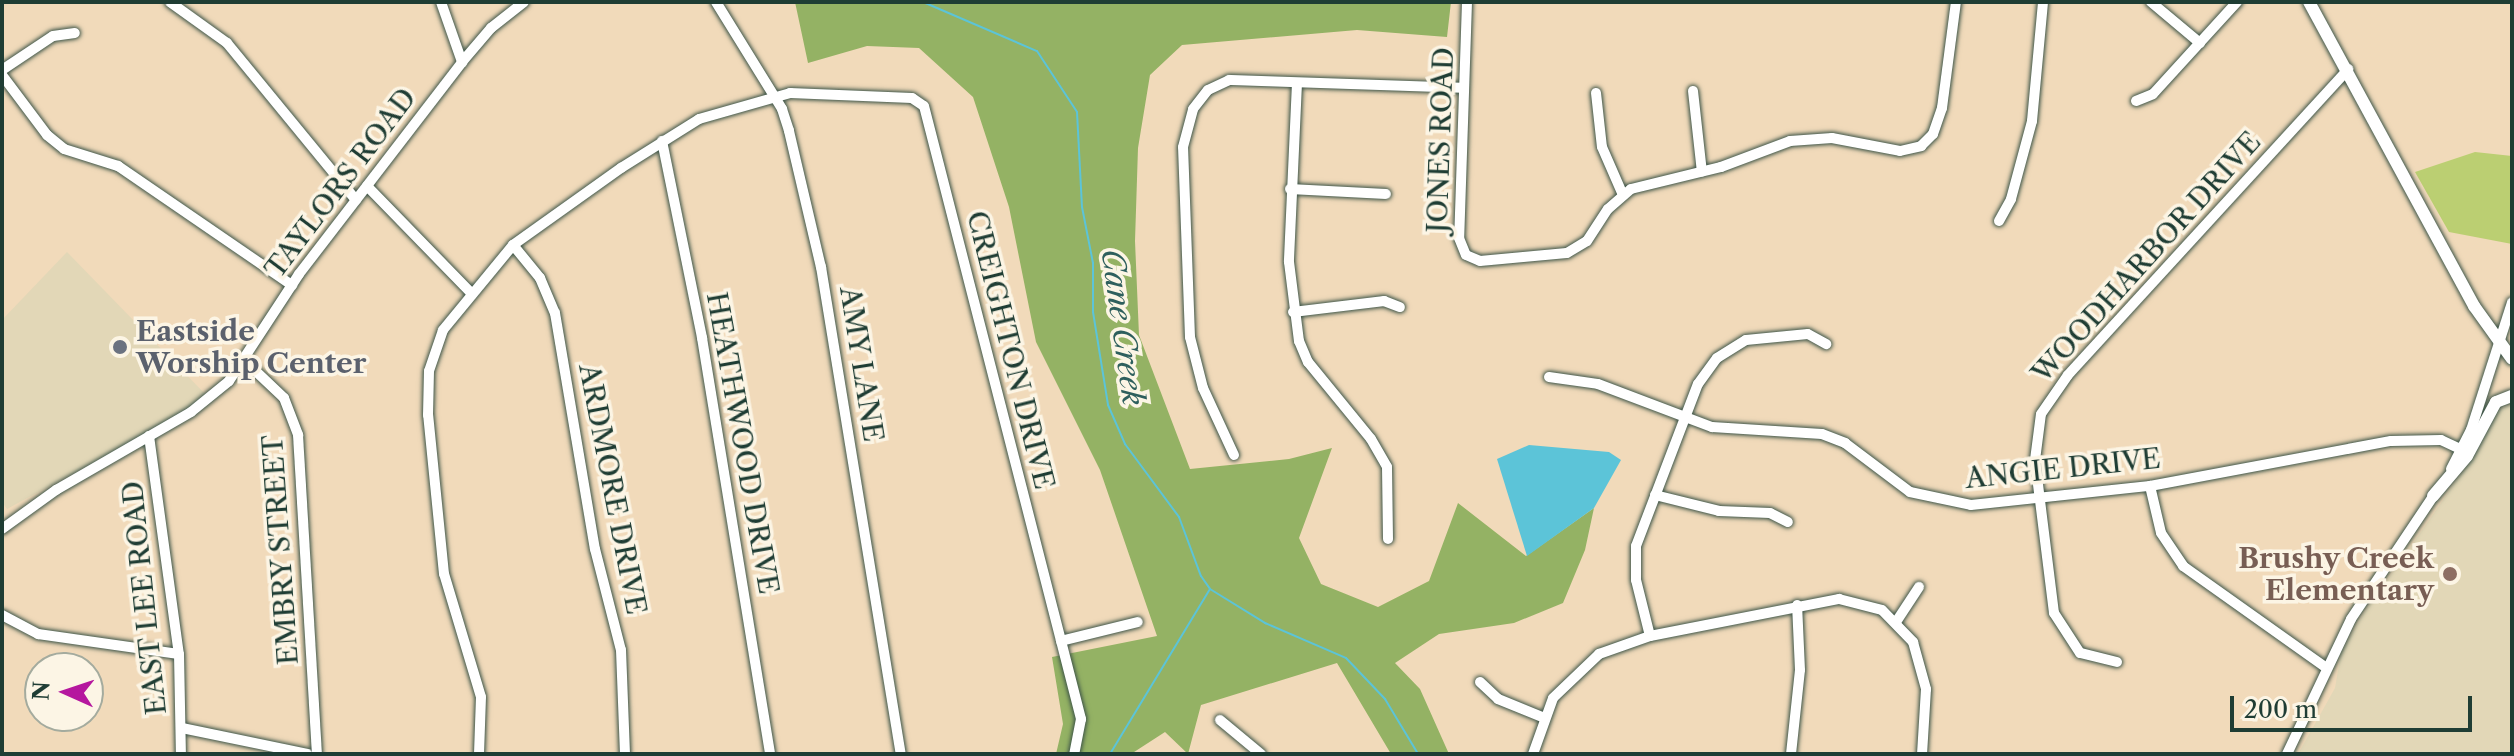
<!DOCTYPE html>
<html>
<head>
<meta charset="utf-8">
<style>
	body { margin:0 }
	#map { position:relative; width:2514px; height:756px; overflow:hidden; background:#f1daba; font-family:"Libre Caslon Text",serif }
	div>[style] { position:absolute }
	.built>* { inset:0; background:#e2d7b7 }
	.green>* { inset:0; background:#bbcf72 }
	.forest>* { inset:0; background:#94b264 }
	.water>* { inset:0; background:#5cc4d8 }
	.stream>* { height:2px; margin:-1px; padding:0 1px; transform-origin:1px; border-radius:1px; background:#5cc4d8 }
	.roads { filter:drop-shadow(0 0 2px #3e5548) drop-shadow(0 0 2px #3e5548) }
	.minor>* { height:10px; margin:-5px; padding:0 5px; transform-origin:5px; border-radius:5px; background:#fff }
	.major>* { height:12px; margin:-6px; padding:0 6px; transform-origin:6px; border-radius:6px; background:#fff }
	.dots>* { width:22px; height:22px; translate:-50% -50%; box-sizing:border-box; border:4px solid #fcf5e5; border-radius:50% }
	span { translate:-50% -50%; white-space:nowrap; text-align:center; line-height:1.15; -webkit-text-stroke:7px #fcf5e5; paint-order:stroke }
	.street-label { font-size:28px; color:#1f3d34 }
	.worship-label { font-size:28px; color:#5b616d; font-weight:700 }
	.left { translate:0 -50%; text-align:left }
	.education-label { font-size:28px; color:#785e54; font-weight:700 }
	.right { translate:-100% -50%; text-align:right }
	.water-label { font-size:30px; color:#2e5f5d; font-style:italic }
	.frame { position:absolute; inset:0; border:4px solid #1f3d34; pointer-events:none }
	.north { position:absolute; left:24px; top:652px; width:80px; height:80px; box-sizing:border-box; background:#fcf5e5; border:2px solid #a4ab9e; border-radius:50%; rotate:273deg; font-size:22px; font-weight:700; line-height:32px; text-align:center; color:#1f3d34 }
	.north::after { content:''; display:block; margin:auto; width:28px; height:36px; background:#b5179e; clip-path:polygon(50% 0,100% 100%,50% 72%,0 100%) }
	.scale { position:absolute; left:2230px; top:696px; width:242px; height:36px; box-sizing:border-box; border:4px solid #1f3d34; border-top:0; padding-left:10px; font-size:24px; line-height:28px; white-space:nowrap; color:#1f3d34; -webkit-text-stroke:6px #fcf5e5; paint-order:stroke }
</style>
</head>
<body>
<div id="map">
	<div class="built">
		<i style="clip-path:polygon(67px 252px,210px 399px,7px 509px,2px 502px,2px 320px)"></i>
		<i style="clip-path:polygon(2512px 405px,2512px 754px,2298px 754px,2335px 688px,2341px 653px,2363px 615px,2464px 470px,2494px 411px)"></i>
	</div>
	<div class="green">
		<i style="clip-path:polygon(2475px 152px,2512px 156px,2512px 244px,2449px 232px,2415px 172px)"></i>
	</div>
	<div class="forest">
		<i style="clip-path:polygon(795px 2px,1451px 2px,1447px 37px,1357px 30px,1182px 45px,1150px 75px,1138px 148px,1135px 241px,1139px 335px,1190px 469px,1289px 459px,1332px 448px,1299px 538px,1321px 584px,1378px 607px,1429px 581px,1458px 503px,1526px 556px,1594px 508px,1585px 550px,1563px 603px,1514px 623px,1439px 634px,1395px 663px,1420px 689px,1449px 754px,1391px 754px,1337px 663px,1201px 705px,1188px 754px,1165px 732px,1131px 754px,1056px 754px,1063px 724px,1052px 657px,1157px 636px,1100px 470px,1036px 342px,1009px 207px,973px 97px,919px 48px,867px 46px,808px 63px)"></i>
	</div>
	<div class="water">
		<i style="clip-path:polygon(1529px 445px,1609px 452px,1621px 460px,1594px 508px,1527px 556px,1497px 459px)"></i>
	</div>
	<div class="stream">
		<i style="left:923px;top:2px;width:124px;rotate:23.3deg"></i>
		<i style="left:1037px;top:51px;width:73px;rotate:56.7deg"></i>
		<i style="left:1077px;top:112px;width:95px;rotate:87deg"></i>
		<i style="left:1082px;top:207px;width:57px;rotate:78.9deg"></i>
		<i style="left:1093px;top:263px;width:49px;rotate:90deg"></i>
		<i style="left:1093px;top:312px;width:94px;rotate:80.8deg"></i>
		<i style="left:1108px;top:405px;width:43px;rotate:66.4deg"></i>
		<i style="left:1125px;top:444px;width:91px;rotate:53.5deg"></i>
		<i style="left:1179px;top:517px;width:63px;rotate:69.6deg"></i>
		<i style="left:1201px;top:576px;width:16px;rotate:55deg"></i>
		<i style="left:1210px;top:589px;width:65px;rotate:31.7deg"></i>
		<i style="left:1265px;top:623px;width:88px;rotate:23.4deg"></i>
		<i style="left:1346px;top:658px;width:57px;rotate:46.4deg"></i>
		<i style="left:1385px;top:699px;width:64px;rotate:59deg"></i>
		<i style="left:1110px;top:754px;width:193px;rotate:-58.8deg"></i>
	</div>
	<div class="roads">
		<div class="minor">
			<i style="left:170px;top:2px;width:70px;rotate:35.7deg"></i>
			<i style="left:227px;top:43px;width:203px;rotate:50.6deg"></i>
			<i style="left:441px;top:2px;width:64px;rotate:70.7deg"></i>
			<i style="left:716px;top:2px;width:126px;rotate:58.3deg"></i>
			<i style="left:782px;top:109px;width:23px;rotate:72deg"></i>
			<i style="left:789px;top:131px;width:140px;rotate:76.8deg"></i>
			<i style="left:821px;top:267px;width:494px;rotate:80.7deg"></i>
			<i style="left:1467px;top:2px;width:236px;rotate:91.9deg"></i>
			<i style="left:1459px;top:238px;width:18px;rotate:68deg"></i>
			<i style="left:1466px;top:255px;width:15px;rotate:23deg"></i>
			<i style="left:1480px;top:261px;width:87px;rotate:-5.3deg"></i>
			<i style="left:1567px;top:253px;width:23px;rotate:-31deg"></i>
			<i style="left:1587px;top:241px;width:38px;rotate:-57deg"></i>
			<i style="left:1608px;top:209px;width:30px;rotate:-41deg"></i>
			<i style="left:1631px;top:189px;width:93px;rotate:-13.7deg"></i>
			<i style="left:1721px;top:167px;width:74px;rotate:-20.6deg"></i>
			<i style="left:1790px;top:141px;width:42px;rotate:-4.1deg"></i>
			<i style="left:1832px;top:138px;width:69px;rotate:10.8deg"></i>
			<i style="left:1900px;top:151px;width:22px;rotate:-13deg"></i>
			<i style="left:1921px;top:146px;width:17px;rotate:-45deg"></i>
			<i style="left:1933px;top:134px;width:28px;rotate:-71deg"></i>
			<i style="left:1942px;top:108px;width:107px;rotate:-82.5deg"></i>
			<i style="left:2151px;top:2px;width:64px;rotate:39.9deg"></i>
			<i style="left:2px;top:70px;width:61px;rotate:-33.7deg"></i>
			<i style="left:53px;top:36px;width:22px;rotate:-8deg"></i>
			<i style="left:2px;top:75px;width:75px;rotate:53.1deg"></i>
			<i style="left:47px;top:135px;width:22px;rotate:39deg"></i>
			<i style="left:64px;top:149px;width:57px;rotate:17.5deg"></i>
			<i style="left:118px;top:166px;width:211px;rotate:34.4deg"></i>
			<i style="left:1297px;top:83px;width:179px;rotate:92.6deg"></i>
			<i style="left:1289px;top:262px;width:80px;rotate:82.8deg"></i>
			<i style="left:1299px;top:341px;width:23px;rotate:67deg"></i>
			<i style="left:1308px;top:362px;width:99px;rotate:50.7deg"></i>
			<i style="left:1371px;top:439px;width:32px;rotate:60deg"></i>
			<i style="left:1387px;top:467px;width:72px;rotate:89.2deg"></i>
			<i style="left:1693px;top:91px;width:81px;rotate:83.7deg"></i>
			<i style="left:1596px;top:93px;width:54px;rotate:83.7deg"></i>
			<i style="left:1602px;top:147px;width:52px;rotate:66.4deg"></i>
			<i style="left:2136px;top:101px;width:18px;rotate:-22deg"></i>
			<i style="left:2153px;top:94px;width:125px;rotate:-47.6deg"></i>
			<i style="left:662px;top:141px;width:201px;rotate:78.5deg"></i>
			<i style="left:702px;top:338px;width:422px;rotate:80.7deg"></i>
			<i style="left:367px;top:186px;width:148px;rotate:45.8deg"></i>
			<i style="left:1290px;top:189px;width:96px;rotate:3deg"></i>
			<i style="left:1999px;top:221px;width:25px;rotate:-61deg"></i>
			<i style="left:2011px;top:199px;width:81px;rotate:-74.9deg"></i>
			<i style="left:2032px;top:121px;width:120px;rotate:-84.7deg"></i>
			<i style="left:513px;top:245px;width:43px;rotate:50.7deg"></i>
			<i style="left:540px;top:278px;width:38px;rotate:67deg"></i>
			<i style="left:555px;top:313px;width:239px;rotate:80.4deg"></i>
			<i style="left:595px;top:549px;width:104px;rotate:75.6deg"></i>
			<i style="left:621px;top:650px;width:104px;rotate:87.8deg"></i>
			<i style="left:1293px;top:312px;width:92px;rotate:-6.9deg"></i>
			<i style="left:1384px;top:301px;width:17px;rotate:21deg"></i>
			<i style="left:245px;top:361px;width:54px;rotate:43.5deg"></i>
			<i style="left:284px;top:398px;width:40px;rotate:69deg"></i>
			<i style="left:298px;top:435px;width:320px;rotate:86.6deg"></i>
			<i style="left:1549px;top:377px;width:49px;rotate:8.1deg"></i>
			<i style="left:1598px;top:384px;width:122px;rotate:20.7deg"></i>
			<i style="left:1712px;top:427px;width:110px;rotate:3.6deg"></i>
			<i style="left:1822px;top:434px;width:25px;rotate:21deg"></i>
			<i style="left:1845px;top:443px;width:81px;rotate:37deg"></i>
			<i style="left:1910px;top:492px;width:62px;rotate:12deg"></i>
			<i style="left:1971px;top:505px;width:180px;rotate:-6.1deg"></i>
			<i style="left:2150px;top:486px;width:245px;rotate:-10.6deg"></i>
			<i style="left:2391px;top:441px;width:50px;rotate:-1.1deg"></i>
			<i style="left:2441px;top:440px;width:23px;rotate:25deg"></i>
			<i style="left:149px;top:436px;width:220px;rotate:82.2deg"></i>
			<i style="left:179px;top:654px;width:100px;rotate:88.9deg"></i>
			<i style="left:1234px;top:455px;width:74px;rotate:-114.8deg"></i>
			<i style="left:1203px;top:388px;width:53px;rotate:-104.3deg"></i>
			<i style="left:1190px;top:337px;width:190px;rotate:-92.1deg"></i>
			<i style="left:1183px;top:147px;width:39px;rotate:-75deg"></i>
			<i style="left:1193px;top:109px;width:24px;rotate:-52deg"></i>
			<i style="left:1208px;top:90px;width:23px;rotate:-25deg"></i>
			<i style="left:1229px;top:80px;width:235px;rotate:1.9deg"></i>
			<i style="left:2451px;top:469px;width:44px;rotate:-62.9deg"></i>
			<i style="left:2471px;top:430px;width:134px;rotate:-72.2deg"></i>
			<i style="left:2150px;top:486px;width:48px;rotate:76.8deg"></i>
			<i style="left:2161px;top:533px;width:40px;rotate:56deg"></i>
			<i style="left:2183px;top:566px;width:174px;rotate:35.4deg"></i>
			<i style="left:1655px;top:495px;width:66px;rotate:14deg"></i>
			<i style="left:1719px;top:511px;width:51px;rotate:2.2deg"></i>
			<i style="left:1770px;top:513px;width:20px;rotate:27deg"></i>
			<i style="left:2px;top:529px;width:67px;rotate:-35.8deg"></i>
			<i style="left:56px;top:490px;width:156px;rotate:-30deg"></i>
			<i style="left:191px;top:412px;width:49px;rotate:-39.2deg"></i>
			<i style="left:229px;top:381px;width:128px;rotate:-56.8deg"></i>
			<i style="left:299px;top:274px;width:267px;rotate:-52.4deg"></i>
			<i style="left:462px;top:62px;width:45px;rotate:-49.5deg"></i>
			<i style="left:491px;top:28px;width:42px;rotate:-38.2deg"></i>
			<i style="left:2px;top:615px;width:41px;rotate:27.8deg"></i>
			<i style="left:38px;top:634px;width:142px;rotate:8.1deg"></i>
			<i style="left:1896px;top:622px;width:42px;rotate:-56.7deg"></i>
			<i style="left:1650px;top:636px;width:58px;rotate:-104deg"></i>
			<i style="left:1636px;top:580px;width:34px;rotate:-90deg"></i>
			<i style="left:1636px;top:546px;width:173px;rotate:-69.1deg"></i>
			<i style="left:1698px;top:384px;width:32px;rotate:-54deg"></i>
			<i style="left:1717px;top:358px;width:34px;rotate:-32deg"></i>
			<i style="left:1746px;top:340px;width:62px;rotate:-5.5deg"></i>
			<i style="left:1808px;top:334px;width:21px;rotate:29deg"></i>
			<i style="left:1061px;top:641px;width:79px;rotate:-13.9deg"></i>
			<i style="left:2117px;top:662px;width:38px;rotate:-166deg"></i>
			<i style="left:2080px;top:653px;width:48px;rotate:-123deg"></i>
			<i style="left:2054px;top:613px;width:154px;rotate:-97.1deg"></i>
			<i style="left:2035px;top:460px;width:46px;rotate:-82.6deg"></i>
			<i style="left:2041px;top:414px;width:47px;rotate:-55.3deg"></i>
			<i style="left:2068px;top:375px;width:415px;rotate:-47.5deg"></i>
			<i style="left:1480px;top:682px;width:25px;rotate:43deg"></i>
			<i style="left:1498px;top:699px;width:48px;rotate:22.2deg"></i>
			<i style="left:1220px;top:720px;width:53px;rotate:39.7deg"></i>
			<i style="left:182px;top:728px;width:128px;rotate:11.7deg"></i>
			<i style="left:479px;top:754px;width:57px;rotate:-88deg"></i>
			<i style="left:481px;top:697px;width:128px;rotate:-106.7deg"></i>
			<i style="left:444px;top:574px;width:160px;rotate:-95.7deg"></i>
			<i style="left:428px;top:415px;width:44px;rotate:-88.7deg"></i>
			<i style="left:429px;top:371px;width:43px;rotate:-71.1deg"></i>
			<i style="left:443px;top:330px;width:110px;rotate:-50.5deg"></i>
			<i style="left:513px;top:245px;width:133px;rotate:-35.5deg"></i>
			<i style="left:621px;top:168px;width:92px;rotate:-32.1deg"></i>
			<i style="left:699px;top:119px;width:95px;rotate:-15.9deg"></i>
			<i style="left:790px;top:93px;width:122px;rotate:2.3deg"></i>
			<i style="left:912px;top:98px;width:14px;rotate:34deg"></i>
			<i style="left:924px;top:106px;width:633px;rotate:75.63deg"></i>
			<i style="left:1081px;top:719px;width:36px;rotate:101deg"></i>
			<i style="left:1533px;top:754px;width:59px;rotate:-70.3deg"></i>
			<i style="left:1553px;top:698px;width:64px;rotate:-43.7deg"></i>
			<i style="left:1599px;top:654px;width:54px;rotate:-19.4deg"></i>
			<i style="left:1650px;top:636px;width:193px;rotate:-11.1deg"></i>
			<i style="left:1839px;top:599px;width:44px;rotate:14.3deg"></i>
			<i style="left:1882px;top:610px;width:45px;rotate:45.9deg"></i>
			<i style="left:1913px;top:642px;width:49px;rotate:74.5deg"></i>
			<i style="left:1926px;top:689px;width:65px;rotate:93.5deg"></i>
			<i style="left:1791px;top:754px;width:84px;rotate:-83.9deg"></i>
			<i style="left:1800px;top:670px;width:65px;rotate:-92.6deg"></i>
			<i style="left:2287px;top:754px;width:149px;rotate:-64.6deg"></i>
			<i style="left:2351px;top:619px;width:153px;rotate:-56.2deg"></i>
		</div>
		<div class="major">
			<i style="left:2309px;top:2px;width:346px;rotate:61.5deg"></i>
			<i style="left:2474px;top:306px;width:65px;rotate:54.4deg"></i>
			<i style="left:2433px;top:496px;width:52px;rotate:-49.6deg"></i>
			<i style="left:2467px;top:456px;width:61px;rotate:-61.8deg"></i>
			<i style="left:2496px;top:402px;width:17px;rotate:-21deg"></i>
		</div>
	</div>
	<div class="dots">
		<i style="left:120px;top:347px;background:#6b7280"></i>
		<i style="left:2450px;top:574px;background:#8d6e63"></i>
	</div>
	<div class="street-label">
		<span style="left:1440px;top:140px;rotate:-88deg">JONES ROAD</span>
		<span style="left:340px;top:183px;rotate:-53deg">TAYLORS ROAD</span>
		<span style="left:2146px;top:257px;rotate:-48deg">WOODHARBOR DRIVE</span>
		<span style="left:1011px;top:350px;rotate:76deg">CREIGHTON DRIVE</span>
		<span style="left:862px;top:364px;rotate:81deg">AMY LANE</span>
		<span style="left:743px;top:443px;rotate:80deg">HEATHWOOD DRIVE</span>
		<span style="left:2063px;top:468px;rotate:-6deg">ANGIE DRIVE</span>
		<span style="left:613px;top:489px;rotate:79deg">ARDMORE DRIVE</span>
		<span style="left:280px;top:550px;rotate:-94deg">EMBRY STREET</span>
		<span style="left:144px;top:598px;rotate:-96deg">EAST LEE ROAD</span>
	</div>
	<div class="worship-label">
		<span class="left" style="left:136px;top:347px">Eastside<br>Worship Center</span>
	</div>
	<div class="education-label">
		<span class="right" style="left:2434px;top:574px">Brushy Creek<br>Elementary</span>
	</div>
	<div class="water-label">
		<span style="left:1122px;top:327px;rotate:82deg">Cane Creek</span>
	</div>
	<div class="frame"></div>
	<div class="north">N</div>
	<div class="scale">200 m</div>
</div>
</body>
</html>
